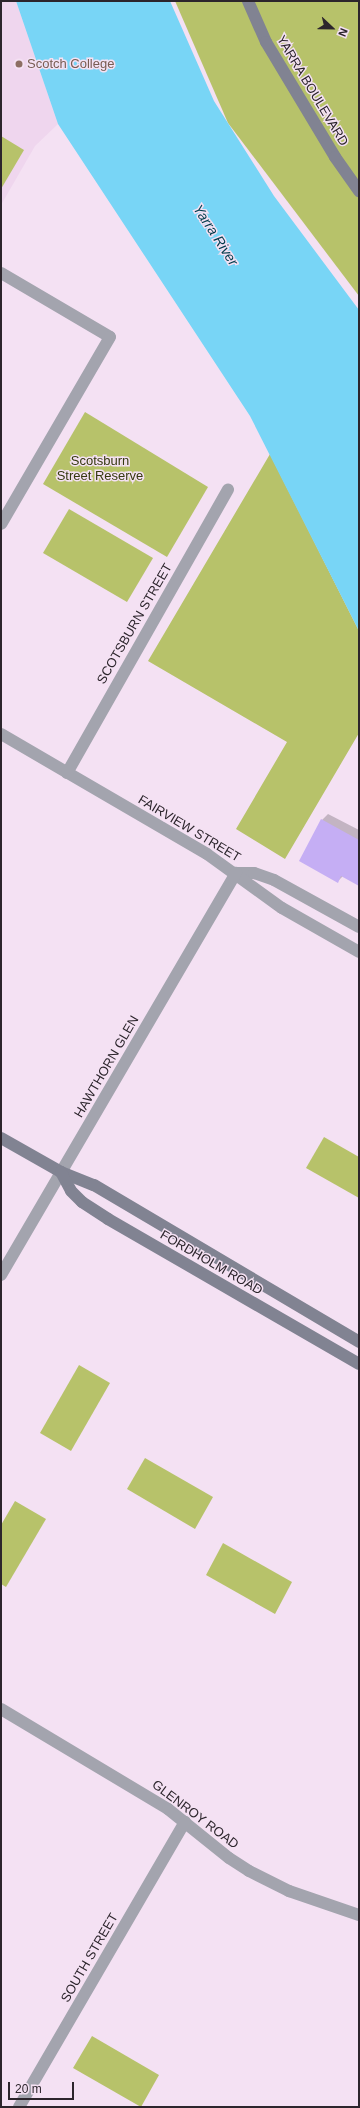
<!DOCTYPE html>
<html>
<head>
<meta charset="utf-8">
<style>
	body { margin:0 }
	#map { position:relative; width:360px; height:2108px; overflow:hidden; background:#f4e1f3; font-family:Arial,sans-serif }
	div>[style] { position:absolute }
	.built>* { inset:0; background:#efd6ee }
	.green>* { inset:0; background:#b7c26a }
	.water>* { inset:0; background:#78d5f6 }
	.shadow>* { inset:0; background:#0003 }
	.building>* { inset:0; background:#c5aef4 }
	.lane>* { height:12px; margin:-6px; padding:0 6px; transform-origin:6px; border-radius:6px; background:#a3a4ae }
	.street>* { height:12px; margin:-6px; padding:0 6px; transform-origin:6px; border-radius:6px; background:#a3a4ae }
	.secondary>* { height:12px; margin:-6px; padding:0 6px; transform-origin:6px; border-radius:6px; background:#818392 }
	.dots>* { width:11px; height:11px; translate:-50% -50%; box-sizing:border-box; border:2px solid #f4e1f3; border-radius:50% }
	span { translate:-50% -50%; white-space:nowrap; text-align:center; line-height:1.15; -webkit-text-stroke:3px #f4e1f3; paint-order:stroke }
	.education-label { font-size:13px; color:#785e54 }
	.left { translate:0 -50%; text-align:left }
	.street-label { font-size:13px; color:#2c252c }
	.park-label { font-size:13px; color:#35390f }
	.water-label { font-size:14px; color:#003c4c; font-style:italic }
	.frame { position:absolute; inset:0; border:2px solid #2c252c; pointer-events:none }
	.north { position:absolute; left:312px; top:8px; width:40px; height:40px; -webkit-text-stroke:3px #f4e1f3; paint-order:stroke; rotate:112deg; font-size:11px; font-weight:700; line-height:16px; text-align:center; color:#2c252c }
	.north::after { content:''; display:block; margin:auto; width:14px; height:18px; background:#2c252c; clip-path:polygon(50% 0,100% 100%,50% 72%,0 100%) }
	.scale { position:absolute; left:8px; top:2082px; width:66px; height:18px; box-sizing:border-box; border:2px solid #2c252c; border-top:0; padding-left:5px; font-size:12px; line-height:14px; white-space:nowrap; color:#2c252c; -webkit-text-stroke:3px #f4e1f3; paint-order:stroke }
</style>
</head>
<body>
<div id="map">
	<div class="built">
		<i style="clip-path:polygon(1px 1px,16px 1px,58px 124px,35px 146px,1px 205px)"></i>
	</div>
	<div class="green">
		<i style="clip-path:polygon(175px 1px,359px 1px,359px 296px,228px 123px)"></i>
		<i style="clip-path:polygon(1px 136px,24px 150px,1px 189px)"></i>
		<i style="clip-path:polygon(85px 412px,208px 487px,167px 557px,43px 484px)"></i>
		<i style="clip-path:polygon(270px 454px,359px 631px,359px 733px,285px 859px,236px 829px,287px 742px,148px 661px)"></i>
		<i style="clip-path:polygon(69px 509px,153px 558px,127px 602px,43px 553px)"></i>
		<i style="clip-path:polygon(324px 1137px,359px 1157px,359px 1198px,306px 1168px)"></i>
		<i style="clip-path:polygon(79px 1365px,110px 1383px,71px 1451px,40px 1433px)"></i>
		<i style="clip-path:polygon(145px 1458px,213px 1497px,195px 1529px,127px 1489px)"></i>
		<i style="clip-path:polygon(15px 1501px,46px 1519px,6px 1587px,1px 1584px,1px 1525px)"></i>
		<i style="clip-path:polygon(223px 1543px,292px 1582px,275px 1614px,206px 1575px)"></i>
		<i style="clip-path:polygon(92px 2036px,159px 2075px,141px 2107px,73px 2068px)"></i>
	</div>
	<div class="water">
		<i style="clip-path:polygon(16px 1px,170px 1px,214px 101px,274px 196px,359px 310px,359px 631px,250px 416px,58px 124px)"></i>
	</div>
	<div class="shadow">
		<i style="clip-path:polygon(328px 814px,359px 830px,359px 885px,343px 876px,338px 881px,322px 820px)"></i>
	</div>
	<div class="building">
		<i style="clip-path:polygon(321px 819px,359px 840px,359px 886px,341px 876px,338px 883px,299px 861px)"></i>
	</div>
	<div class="lane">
		<i style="left:1px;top:273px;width:126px;rotate:30.4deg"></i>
		<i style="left:110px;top:337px;width:216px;rotate:120.2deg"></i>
		<i style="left:236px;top:873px;width:18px"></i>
		<i style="left:254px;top:873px;width:21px;rotate:19deg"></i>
		<i style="left:274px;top:880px;width:97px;rotate:28.9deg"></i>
	</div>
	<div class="street">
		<i style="left:1px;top:734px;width:238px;rotate:30.2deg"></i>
		<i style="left:207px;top:854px;width:92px;rotate:35.8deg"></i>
		<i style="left:282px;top:908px;width:89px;rotate:29.7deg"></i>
		<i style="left:67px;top:773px;width:326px;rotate:-60.4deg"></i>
		<i style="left:1px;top:1275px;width:466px;rotate:-59.7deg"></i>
		<i style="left:1px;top:1709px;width:195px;rotate:30.9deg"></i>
		<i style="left:168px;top:1809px;width:78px;rotate:38.8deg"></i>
		<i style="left:229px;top:1858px;width:24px;rotate:33deg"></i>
		<i style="left:249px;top:1871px;width:45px;rotate:26.6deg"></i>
		<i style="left:289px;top:1891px;width:74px;rotate:18.9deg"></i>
		<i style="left:19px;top:2107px;width:330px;rotate:-59.8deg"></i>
	</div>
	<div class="secondary">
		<i style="left:248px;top:1px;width:45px;rotate:66.3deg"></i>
		<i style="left:266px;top:42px;width:134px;rotate:59deg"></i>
		<i style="left:335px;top:157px;width:42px;rotate:54.8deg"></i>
		<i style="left:1px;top:1138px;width:69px;rotate:29.5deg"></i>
		<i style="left:61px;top:1172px;width:35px;rotate:22deg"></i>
		<i style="left:94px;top:1185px;width:308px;rotate:30.6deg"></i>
		<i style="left:61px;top:1172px;width:21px;rotate:62deg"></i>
		<i style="left:71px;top:1191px;width:16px;rotate:45deg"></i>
		<i style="left:82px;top:1202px;width:31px;rotate:33deg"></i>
		<i style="left:108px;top:1219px;width:290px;rotate:30deg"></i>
	</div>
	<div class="dots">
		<i style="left:19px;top:64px;background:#8d6e63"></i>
	</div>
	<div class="education-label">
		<span class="left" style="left:27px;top:64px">Scotch College</span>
	</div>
	<div class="street-label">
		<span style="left:312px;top:91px;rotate:59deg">YARRA BOULEVARD</span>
		<span style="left:135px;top:624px;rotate:-60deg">SCOTSBURN STREET</span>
		<span style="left:189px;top:829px;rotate:31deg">FAIRVIEW STREET</span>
		<span style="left:107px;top:1067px;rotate:-60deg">HAWTHORN GLEN</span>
		<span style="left:211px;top:1263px;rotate:30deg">FORDHOLM ROAD</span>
		<span style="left:195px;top:1815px;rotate:37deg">GLENROY ROAD</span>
		<span style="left:90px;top:1958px;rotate:-60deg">SOUTH STREET</span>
	</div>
	<div class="park-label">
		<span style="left:100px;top:469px">Scotsburn<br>Street Reserve</span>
	</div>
	<div class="water-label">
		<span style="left:216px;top:235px;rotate:57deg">Yarra River</span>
	</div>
	<div class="frame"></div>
	<div class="north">N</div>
	<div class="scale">20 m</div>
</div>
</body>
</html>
